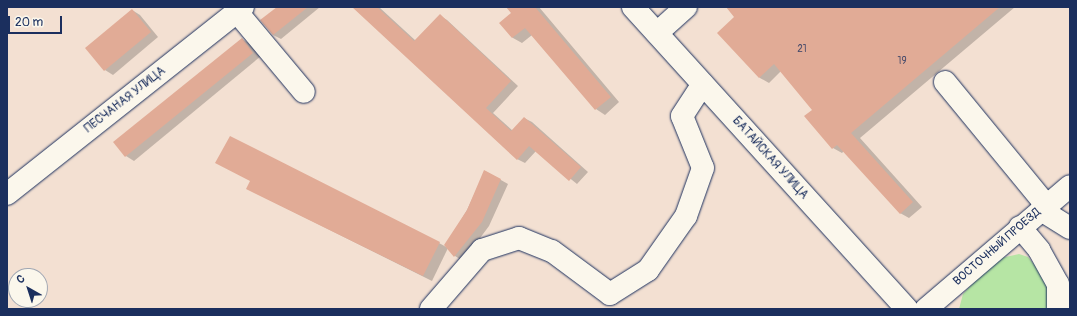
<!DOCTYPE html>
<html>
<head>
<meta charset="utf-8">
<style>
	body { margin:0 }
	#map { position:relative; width:1077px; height:316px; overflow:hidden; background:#f3e0d2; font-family:Pangolin,sans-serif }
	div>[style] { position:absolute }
	.green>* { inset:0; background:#b6e5a4 }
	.shadow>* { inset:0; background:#0003 }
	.building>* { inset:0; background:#e1ab96 }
	.roads { filter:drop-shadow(0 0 1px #1b2f5e) drop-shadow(0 0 1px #1b2f5e) }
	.minor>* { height:22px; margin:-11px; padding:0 11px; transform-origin:11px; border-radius:11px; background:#fbf7ec }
	.highway>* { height:22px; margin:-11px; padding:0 11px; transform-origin:11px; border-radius:11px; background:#fbf7ec }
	span { translate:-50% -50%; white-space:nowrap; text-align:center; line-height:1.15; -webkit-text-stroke:4px #fbf7ec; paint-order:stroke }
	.number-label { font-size:10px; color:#4c4e6c }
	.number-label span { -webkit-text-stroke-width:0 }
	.street-label { font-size:12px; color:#1b2f5e }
	.frame { position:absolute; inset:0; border:8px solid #1b2f5e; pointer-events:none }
	.north { position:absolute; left:8px; top:268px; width:40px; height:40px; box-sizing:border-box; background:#fbf7ec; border:1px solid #a1a7b3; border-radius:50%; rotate:321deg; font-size:11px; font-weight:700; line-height:16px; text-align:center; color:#1b2f5e }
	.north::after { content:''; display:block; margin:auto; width:14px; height:18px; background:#1b2f5e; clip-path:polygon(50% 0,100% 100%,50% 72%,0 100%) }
	.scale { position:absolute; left:8px; top:16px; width:54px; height:18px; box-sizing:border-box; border:2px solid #1b2f5e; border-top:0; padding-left:5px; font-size:12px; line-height:14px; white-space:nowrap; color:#1b2f5e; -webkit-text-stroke:3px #fbf7ec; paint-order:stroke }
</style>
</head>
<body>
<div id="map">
	<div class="green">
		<i style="clip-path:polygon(1019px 254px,1028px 257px,1043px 275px,1050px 299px,1046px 309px,959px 309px,963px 294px,973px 283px,1001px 258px)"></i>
	</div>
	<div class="shadow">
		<i style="clip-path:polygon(279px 7px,320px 7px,281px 39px,273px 35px)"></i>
		<i style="clip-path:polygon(354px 7px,379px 7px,416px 41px,440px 16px,447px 20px,518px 86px,493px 113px,513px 131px,524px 118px,532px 122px,588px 172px,577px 184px,536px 151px,525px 163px,517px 159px)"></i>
		<i style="clip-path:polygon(508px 7px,539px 7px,619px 102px,605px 115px,596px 109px,532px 35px,522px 43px,513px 38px,501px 23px,513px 13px)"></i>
		<i style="clip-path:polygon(733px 7px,1015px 7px,860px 138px,922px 207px,909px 218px,900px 213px,844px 151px,842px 153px,833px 148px,814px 110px,781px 71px,769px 83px,760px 78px,719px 33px,735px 17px)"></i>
		<i style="clip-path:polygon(132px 10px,140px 15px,158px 37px,113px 75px,105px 70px)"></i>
		<i style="clip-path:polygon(242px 39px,250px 44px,261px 56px,134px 161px,126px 156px,115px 143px)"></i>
		<i style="clip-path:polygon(485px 171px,508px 184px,489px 226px,463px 261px,455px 256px,446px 245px,467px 210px)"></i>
		<i style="clip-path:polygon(251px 181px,439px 243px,448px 248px,432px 281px,256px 193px)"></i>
	</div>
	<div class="building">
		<i style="clip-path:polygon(277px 7px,308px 7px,273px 35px,260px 20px)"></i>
		<i style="clip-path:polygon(352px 7px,377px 7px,414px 41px,440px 14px,511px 81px,486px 108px,511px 131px,524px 117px,581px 167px,569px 181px,529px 146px,517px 160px)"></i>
		<i style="clip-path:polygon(506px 7px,535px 7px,611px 97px,595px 110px,525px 28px,512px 38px,499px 23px,511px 13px)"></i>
		<i style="clip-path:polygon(726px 7px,1000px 7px,851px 133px,913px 202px,900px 214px,837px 145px,832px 149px,804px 116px,812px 110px,774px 64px,759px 78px,717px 33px,734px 17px)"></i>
		<i style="clip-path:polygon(132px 9px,151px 32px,104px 71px,85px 48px)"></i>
		<i style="clip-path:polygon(242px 38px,253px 53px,125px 157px,113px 142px)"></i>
		<i style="clip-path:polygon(230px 136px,440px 242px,423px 276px,246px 189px,250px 181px,215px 163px)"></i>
		<i style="clip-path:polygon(484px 170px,501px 179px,482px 222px,454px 257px,444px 245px,467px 210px)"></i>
	</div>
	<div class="roads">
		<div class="minor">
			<i style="left:237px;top:12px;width:104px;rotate:50.1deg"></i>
			<i style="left:657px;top:33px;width:39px;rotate:-42deg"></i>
			<i style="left:945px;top:82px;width:159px;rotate:50.6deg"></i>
			<i style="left:7px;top:194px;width:301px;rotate:-38.4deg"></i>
			<i style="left:1041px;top:210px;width:34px;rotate:32deg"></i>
			<i style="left:1020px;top:227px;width:30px;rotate:50deg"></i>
			<i style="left:1039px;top:250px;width:39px;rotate:61deg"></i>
			<i style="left:1058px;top:284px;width:25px;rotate:90deg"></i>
			<i style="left:431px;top:309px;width:78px;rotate:-49.2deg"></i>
			<i style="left:482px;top:250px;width:39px;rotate:-18deg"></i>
			<i style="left:519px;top:238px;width:35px;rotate:22deg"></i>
			<i style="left:552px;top:251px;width:72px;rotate:36.6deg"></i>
			<i style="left:610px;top:294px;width:45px;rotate:-32.3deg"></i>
			<i style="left:648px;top:270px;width:66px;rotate:-54.9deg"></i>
			<i style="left:686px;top:216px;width:51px;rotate:-70.5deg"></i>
			<i style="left:703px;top:168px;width:56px;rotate:-112deg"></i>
			<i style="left:682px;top:116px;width:38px;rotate:-57deg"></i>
			<i style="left:926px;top:309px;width:189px;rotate:-40.5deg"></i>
		</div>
		<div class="highway">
			<i style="left:633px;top:7px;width:408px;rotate:47.8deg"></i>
		</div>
	</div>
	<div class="number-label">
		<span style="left:802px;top:50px">21</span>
		<span style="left:902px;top:62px">19</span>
	</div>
	<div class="street-label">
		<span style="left:125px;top:100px;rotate:-38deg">ПЕСЧАНАЯ УЛИЦА</span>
		<span style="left:770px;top:158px;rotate:48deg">БАТАЙСКАЯ УЛИЦА</span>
		<span style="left:997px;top:247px;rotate:-41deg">ВОСТОЧНЫЙ ПРОЕЗД</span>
	</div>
	<div class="frame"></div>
	<div class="north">С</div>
	<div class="scale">20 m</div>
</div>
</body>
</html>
